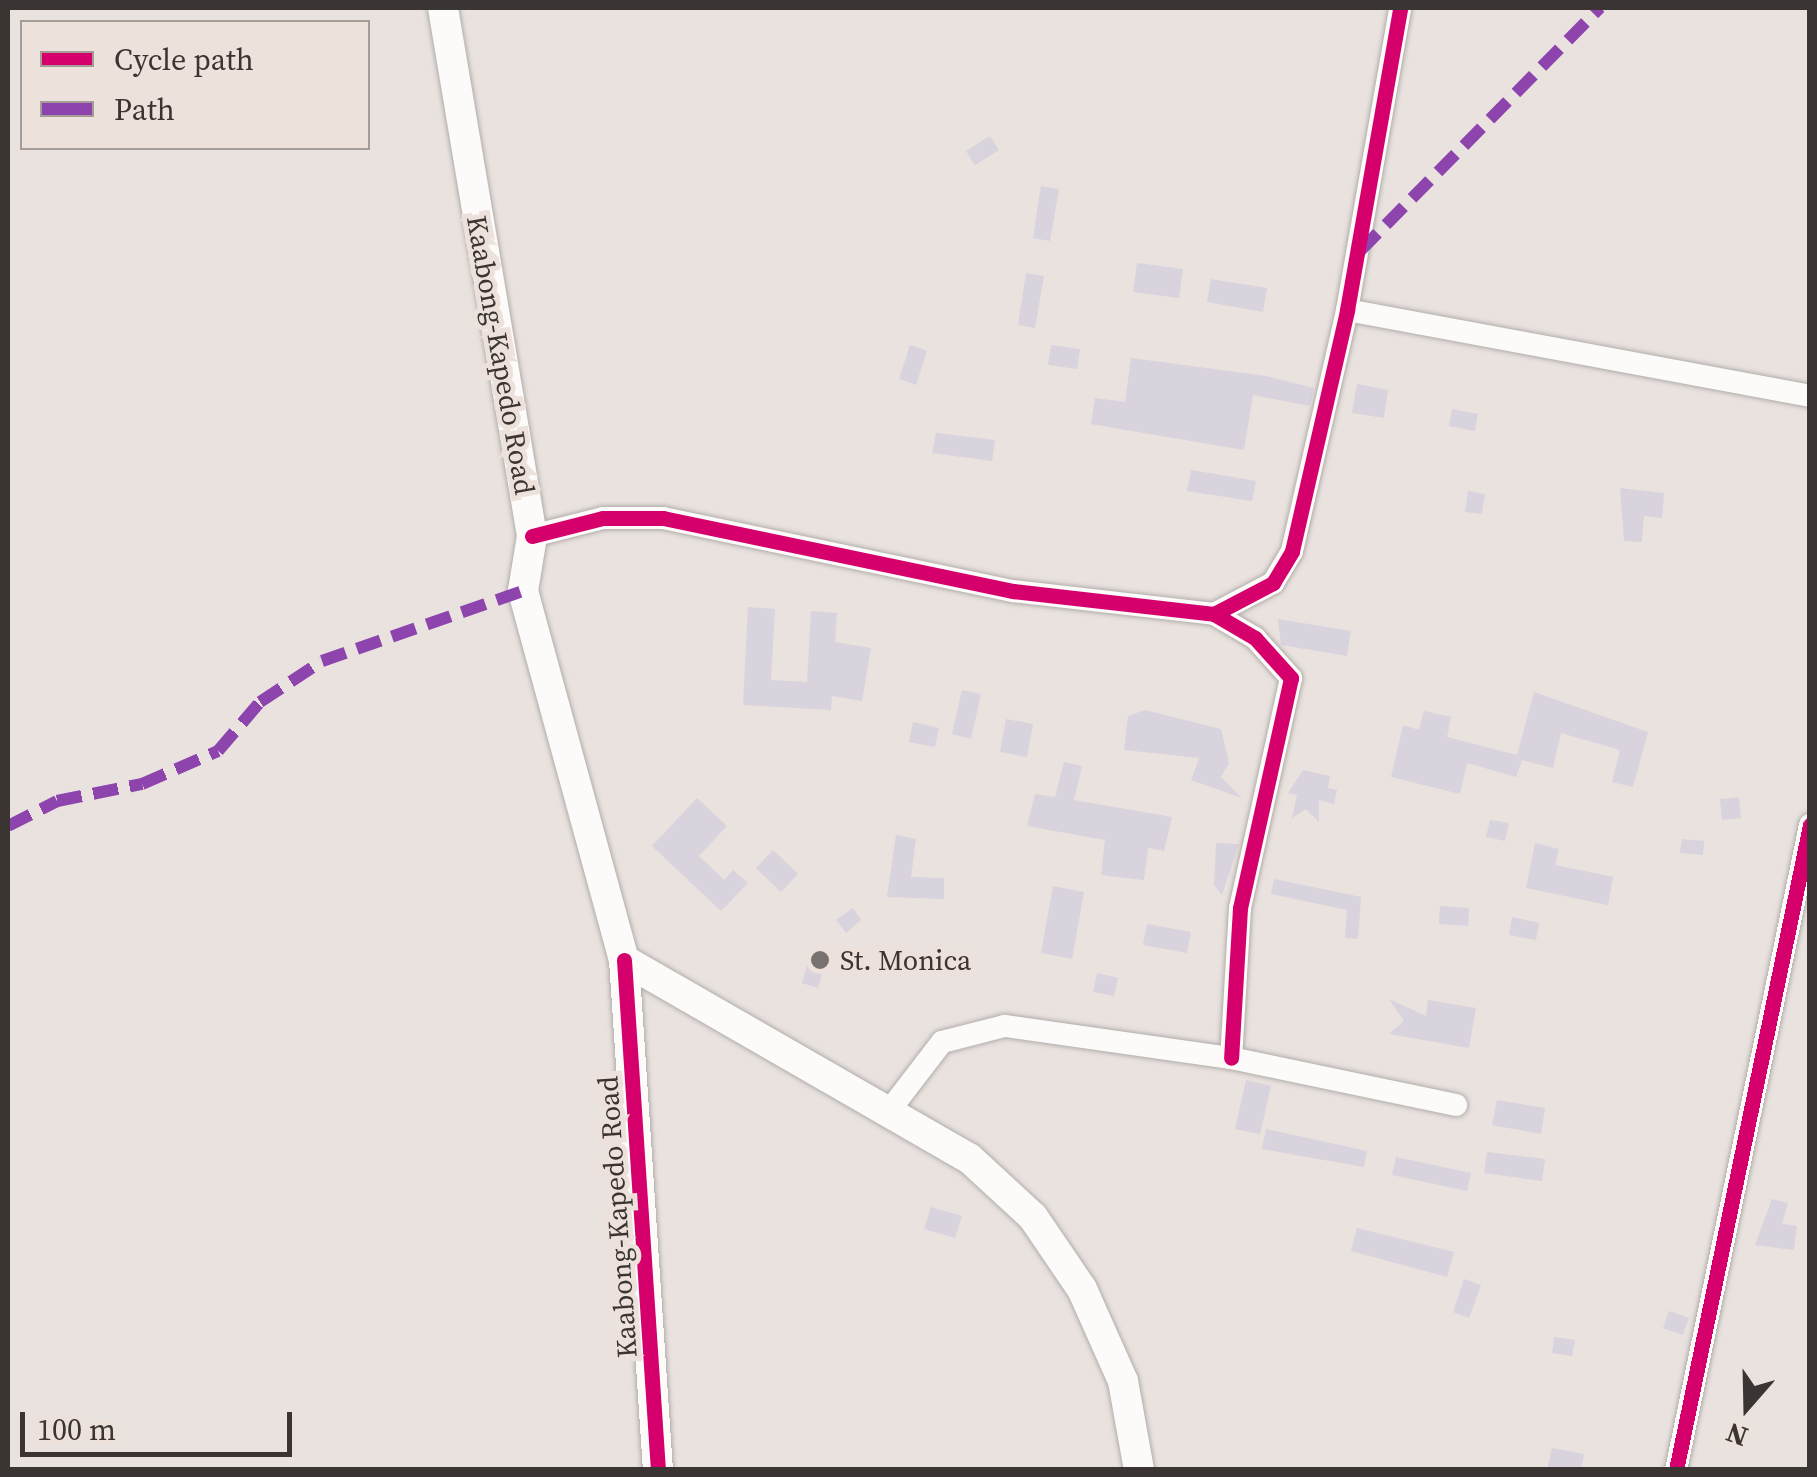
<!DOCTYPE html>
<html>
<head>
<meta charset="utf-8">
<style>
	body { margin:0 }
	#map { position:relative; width:1817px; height:1477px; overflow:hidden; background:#e9e2df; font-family:"Source Serif 4",serif }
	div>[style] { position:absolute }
	.building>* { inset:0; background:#d8d3dc }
	.roads { filter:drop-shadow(0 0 2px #b1adaa) drop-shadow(0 0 2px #b1adaa) }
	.street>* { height:22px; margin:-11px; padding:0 11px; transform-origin:11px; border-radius:11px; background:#fcfbfa }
	.secondary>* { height:30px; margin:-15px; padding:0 15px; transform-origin:15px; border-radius:15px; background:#fcfbfa }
	.quiet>* { height:12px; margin-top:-6px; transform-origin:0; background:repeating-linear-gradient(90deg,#8e44ad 0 25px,transparent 0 37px) }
	.cycleway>* { height:15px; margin:-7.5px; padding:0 7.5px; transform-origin:7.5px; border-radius:7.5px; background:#d6006c }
	.dots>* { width:28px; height:28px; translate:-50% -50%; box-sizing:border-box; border:5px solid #ede1db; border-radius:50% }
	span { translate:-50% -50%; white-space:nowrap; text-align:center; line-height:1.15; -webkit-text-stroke:10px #ede1db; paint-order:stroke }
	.street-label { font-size:28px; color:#3a3533 }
	.poi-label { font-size:28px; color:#3a3533 }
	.left { translate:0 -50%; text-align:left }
	.frame { position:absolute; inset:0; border:10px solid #3a3533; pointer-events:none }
	.legend { position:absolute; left:20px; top:20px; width:350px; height:130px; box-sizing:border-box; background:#ede1db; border:2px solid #a59c98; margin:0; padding:12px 18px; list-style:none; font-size:30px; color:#3a3533 }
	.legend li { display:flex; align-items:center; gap:20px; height:50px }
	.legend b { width:50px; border:2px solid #a59c98 }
	.north { position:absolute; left:1697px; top:1357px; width:100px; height:100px; -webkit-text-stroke:8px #ede1db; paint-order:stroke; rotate:200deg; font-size:28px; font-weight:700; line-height:40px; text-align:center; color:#3a3533 }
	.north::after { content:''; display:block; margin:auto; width:35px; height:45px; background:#3a3533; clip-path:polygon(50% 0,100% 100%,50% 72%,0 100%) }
	.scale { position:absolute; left:20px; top:1412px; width:272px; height:45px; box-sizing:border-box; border:5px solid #3a3533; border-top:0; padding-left:12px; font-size:30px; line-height:35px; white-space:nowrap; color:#3a3533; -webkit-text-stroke:8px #ede1db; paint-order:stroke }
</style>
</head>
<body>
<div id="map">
	<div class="building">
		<i style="clip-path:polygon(990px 136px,999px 150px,975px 165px,966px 151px)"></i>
		<i style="clip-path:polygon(1041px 186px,1059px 189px,1050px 241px,1033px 238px)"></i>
		<i style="clip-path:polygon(1137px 263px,1183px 269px,1179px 298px,1133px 292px)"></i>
		<i style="clip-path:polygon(1026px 273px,1044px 276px,1035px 328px,1018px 325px)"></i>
		<i style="clip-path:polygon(1211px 279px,1267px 288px,1263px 312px,1207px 302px)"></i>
		<i style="clip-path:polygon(910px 345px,927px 351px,916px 385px,899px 379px)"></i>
		<i style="clip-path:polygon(1051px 345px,1080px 349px,1077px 369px,1048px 365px)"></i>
		<i style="clip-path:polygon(1131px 358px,1266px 376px,1314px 388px,1310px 406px,1253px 395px,1244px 450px,1091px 424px,1095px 398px,1125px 402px)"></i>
		<i style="clip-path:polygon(1357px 384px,1388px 390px,1384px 418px,1352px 413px)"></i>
		<i style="clip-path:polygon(1452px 409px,1478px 414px,1475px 431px,1449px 426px)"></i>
		<i style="clip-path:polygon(936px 433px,995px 440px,992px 461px,932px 453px)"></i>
		<i style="clip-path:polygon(1191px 470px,1256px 481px,1252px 501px,1187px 491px)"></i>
		<i style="clip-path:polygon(1620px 488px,1664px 493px,1662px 518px,1644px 516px,1642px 542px,1624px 541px)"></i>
		<i style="clip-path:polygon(1468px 491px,1485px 494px,1482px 514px,1465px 512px)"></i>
		<i style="clip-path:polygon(748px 607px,775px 609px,771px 680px,807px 682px,811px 611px,837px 613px,835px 642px,871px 648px,862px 701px,832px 696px,831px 710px,743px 705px)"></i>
		<i style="clip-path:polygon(1278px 619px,1351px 631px,1347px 656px,1281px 645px)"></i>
		<i style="clip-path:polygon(962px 690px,981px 694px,971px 739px,952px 734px)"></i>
		<i style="clip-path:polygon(1534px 692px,1648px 732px,1633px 787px,1612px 782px,1620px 750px,1561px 733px,1553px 768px,1522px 760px,1516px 777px,1467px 763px,1460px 794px,1391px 777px,1403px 725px,1419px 730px,1424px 711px,1451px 717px,1447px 737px,1517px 755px)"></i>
		<i style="clip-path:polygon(1145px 710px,1221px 729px,1229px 763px,1221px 777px,1242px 798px,1191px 780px,1199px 758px,1124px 750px,1128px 716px)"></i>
		<i style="clip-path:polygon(1006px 719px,1033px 724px,1027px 757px,1000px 752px)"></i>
		<i style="clip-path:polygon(913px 722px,939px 728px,935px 747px,909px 742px)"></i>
		<i style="clip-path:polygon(1064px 762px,1082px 766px,1074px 800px,1172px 817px,1164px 851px,1148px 848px,1144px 880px,1101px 875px,1105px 840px,1027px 826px,1035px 794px,1055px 797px)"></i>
		<i style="clip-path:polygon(1303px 770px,1330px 776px,1328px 788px,1337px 790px,1334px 804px,1319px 800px,1319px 822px,1306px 809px,1292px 818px,1297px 795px,1288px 793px)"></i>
		<i style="clip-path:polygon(1739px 797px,1741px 818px,1722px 820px,1720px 799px)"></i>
		<i style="clip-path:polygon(697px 798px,727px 826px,699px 856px,724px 880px,733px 870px,748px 883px,721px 911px,652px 846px)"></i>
		<i style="clip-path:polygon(1490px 820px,1509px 823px,1505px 841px,1486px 837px)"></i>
		<i style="clip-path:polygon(896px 835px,916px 839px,911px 877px,944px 878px,944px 899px,887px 897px)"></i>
		<i style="clip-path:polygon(1682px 839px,1704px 841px,1703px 855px,1680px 853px)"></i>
		<i style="clip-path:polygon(1216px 843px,1239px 844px,1222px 895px,1214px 885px)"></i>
		<i style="clip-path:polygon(1535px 843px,1559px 849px,1555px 865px,1613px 877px,1608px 905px,1526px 888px)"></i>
		<i style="clip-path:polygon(773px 850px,798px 874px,781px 892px,756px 868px)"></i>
		<i style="clip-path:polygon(1274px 879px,1361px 897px,1358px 939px,1345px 938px,1347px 910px,1271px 894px)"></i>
		<i style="clip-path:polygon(1053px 886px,1084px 892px,1072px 959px,1041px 953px)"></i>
		<i style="clip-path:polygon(1440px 906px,1469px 908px,1468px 926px,1439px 924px)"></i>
		<i style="clip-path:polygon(853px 908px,861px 920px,846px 933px,836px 920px)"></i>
		<i style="clip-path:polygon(1512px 917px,1539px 923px,1536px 940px,1509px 935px)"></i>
		<i style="clip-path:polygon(1147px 924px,1191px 932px,1187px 953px,1143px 945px)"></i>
		<i style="clip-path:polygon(810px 956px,826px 960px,818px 988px,802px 983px)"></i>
		<i style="clip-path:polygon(1097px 973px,1118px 978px,1114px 996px,1093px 992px)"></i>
		<i style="clip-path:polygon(1389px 999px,1426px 1016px,1428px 1000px,1476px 1008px,1469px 1048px,1389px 1034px,1404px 1021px)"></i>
		<i style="clip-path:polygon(1246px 1080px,1271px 1086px,1260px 1134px,1235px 1129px)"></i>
		<i style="clip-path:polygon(1497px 1100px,1545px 1108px,1541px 1134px,1492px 1125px)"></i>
		<i style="clip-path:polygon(1266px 1129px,1367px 1151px,1364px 1167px,1262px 1149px)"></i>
		<i style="clip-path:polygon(1487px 1152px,1545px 1159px,1542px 1181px,1484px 1173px)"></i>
		<i style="clip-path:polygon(1396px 1157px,1471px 1173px,1467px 1191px,1392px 1175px)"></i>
		<i style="clip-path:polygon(1772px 1199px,1788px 1203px,1782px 1224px,1797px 1226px,1794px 1250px,1755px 1245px)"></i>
		<i style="clip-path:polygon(931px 1207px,962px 1216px,955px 1238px,924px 1229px)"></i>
		<i style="clip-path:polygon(1357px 1228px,1454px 1252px,1447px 1277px,1351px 1251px)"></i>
		<i style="clip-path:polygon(1464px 1279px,1481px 1285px,1469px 1318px,1453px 1312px)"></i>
		<i style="clip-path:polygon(1669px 1311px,1689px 1318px,1683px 1335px,1663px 1328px)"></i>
		<i style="clip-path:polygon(1554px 1337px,1575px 1340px,1572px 1356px,1552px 1353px)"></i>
		<i style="clip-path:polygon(1552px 1448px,1584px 1454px,1581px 1470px,1547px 1470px)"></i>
	</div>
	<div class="roads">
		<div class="street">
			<i style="left:1347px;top:310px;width:471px;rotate:10.5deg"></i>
			<i style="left:532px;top:536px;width:73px;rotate:-14.2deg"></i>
			<i style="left:603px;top:518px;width:60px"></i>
			<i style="left:663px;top:518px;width:358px;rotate:11.8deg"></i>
			<i style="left:1013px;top:591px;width:202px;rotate:6.5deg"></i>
			<i style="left:1214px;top:614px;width:48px;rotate:30.3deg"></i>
			<i style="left:1255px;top:638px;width:54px;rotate:48deg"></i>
			<i style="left:1291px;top:678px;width:236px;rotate:102.5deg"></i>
			<i style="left:1240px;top:908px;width:150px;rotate:93.4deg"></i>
			<i style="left:1214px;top:614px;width:67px;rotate:-27.7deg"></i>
			<i style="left:1273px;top:583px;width:37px;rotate:-59deg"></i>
			<i style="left:1292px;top:551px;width:247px;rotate:-77.1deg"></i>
			<i style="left:1347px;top:310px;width:307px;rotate:-80deg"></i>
			<i style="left:889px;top:1111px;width:87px;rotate:-52.5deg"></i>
			<i style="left:942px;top:1042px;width:65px;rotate:-14.3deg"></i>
			<i style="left:1005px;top:1026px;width:228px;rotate:8.1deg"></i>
			<i style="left:1231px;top:1058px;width:230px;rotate:11.8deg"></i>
			<i style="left:1676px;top:1470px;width:659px;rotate:-78.26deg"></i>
		</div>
		<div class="secondary">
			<i style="left:443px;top:8px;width:535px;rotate:80.43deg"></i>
			<i style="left:532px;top:536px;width:56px;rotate:99.3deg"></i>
			<i style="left:523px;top:591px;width:383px;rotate:74.7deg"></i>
			<i style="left:624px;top:960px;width:511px;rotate:86.19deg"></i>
			<i style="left:624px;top:960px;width:398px;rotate:29.9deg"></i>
			<i style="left:969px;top:1158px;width:87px;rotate:42.7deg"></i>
			<i style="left:1033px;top:1217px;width:87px;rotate:55.8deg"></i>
			<i style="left:1082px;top:1289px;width:101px;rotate:66deg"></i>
			<i style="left:1123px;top:1381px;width:90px;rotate:79.8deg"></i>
		</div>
	</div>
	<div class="quiet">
		<i style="left:1360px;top:251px;width:342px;rotate:-45.4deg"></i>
		<i style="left:8px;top:826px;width:55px;rotate:-27deg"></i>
		<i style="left:57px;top:801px;width:87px;rotate:-11.3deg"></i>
		<i style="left:142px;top:784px;width:83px;rotate:-23.5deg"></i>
		<i style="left:218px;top:751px;width:65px;rotate:-49.4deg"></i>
		<i style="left:260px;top:702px;width:74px;rotate:-33.5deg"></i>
		<i style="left:322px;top:661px;width:213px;rotate:-19.2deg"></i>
	</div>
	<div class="cycleway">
		<i style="left:532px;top:536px;width:73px;rotate:-14.2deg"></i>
		<i style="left:603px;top:518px;width:60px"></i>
		<i style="left:663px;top:518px;width:358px;rotate:11.8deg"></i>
		<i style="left:1013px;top:591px;width:202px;rotate:6.5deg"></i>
		<i style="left:1214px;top:614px;width:48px;rotate:30.3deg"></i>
		<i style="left:1255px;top:638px;width:54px;rotate:48deg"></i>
		<i style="left:1291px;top:678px;width:236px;rotate:102.5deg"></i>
		<i style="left:1240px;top:908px;width:150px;rotate:93.4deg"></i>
		<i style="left:1214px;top:614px;width:67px;rotate:-27.7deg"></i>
		<i style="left:1273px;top:583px;width:37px;rotate:-59deg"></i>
		<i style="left:1292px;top:551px;width:247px;rotate:-77.1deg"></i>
		<i style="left:1347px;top:310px;width:307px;rotate:-80deg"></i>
		<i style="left:624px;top:960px;width:511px;rotate:86.19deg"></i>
		<i style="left:1676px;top:1470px;width:659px;rotate:-78.26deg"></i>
	</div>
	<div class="dots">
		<i style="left:820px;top:960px;background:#77726f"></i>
	</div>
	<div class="street-label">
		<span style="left:501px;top:355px;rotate:80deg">Kaabong-Kapedo Road</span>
		<span style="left:617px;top:1217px;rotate:-94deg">Kaabong-Kapedo Road</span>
	</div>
	<div class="poi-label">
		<span class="left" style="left:840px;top:960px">St. Monica</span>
	</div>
	<div class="frame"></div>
	<ul class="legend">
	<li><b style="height:12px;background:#d6006c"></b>Cycle path</li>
	<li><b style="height:12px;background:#8e44ad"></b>Path</li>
	</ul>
	<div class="north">N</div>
	<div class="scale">100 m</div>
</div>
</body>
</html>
